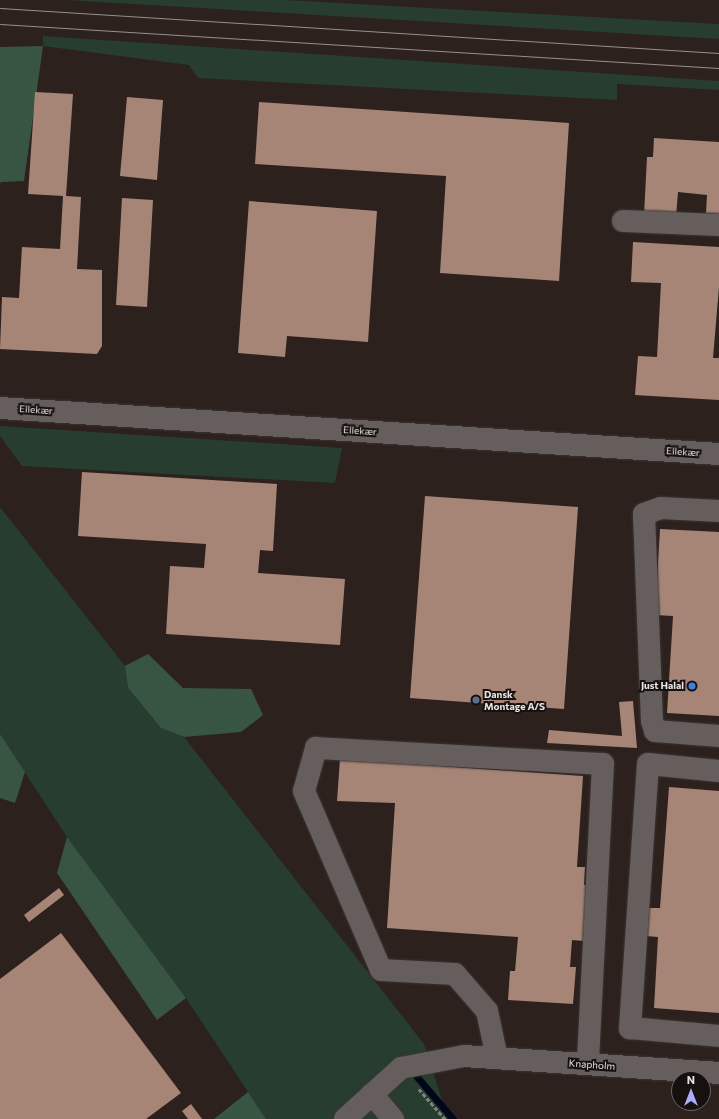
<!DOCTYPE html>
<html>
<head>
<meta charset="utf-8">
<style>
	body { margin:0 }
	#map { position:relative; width:719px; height:1119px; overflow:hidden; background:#1f1a18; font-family:Commissioner,sans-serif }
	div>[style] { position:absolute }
	.built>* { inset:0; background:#2d211d }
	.green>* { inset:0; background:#273d2f }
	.forest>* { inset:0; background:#385543 }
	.stream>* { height:7px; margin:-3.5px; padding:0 3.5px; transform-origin:3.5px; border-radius:3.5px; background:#000719 }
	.building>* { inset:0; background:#a78576 }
	.path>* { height:2.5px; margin-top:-1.25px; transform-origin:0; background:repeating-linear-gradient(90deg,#85807e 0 4px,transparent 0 6px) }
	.roads { filter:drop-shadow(0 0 1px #3a3635) drop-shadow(0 0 1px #3a3635) }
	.minor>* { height:22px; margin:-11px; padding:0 11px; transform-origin:11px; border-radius:11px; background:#655e5c }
	.tram>* { height:1px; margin:-0.5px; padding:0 0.5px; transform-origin:0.5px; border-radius:0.5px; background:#95918f }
	.dots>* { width:11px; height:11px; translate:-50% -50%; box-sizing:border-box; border:2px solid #16110f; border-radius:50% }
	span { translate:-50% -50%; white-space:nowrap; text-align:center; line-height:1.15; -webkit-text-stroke:4px #16110f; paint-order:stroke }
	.street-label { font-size:10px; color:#e8e4e2 }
	.poi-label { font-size:10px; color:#e8e4e2; font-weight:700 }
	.right { translate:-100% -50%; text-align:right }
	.left { translate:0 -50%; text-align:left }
	.north { position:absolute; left:671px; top:1071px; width:40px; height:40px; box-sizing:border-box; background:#16110f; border:1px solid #6a6563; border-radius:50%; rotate:0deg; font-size:11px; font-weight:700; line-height:16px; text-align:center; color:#e8e4e2 }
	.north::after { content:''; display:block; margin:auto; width:14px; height:18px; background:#abaffb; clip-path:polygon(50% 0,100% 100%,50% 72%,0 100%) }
</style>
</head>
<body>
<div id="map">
	<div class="built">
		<i style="clip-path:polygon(evenodd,0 0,719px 0,719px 1119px,0 1119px,0 0,679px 1079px,703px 1079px,703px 1103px,679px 1103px,679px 1079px)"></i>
	</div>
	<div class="green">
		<i style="clip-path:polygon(66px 0,286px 0,719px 24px,719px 39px)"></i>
		<i style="clip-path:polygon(43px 36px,719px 81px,719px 90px,617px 84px,617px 100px,198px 78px,189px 65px,43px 46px)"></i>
		<i style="clip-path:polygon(0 426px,342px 448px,335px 483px,22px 466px,0 436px)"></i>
		<i style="clip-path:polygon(0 507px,125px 666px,128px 688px,161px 728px,184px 737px,424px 1044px,448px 1119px,266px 1119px,186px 998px,67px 837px,0 734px)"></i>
	</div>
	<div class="forest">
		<i style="clip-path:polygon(43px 46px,24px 181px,1px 182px,0 184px,0 47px)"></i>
		<i style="clip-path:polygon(148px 654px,183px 688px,251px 689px,263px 715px,241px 732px,184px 737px,161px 728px,128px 688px,125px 666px)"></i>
		<i style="clip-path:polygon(0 734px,25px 772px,15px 803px,0 798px)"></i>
		<i style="clip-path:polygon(67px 837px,186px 998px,157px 1020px,57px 873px)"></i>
		<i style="clip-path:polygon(248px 1092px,266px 1119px,214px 1119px)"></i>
	</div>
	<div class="stream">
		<i style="left:417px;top:1077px;width:55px;rotate:49.4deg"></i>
	</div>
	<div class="building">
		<i style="clip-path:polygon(35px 92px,73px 94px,66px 196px,81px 197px,77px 269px,102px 270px,102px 346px,97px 354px,0 349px,2px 297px,19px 298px,22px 247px,60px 249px,63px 196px,28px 194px)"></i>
		<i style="clip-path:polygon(127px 97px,163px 100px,157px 180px,120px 176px)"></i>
		<i style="clip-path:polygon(259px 102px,569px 123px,559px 281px,440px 273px,446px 176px,255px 164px)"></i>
		<i style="clip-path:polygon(654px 138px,719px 142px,719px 214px,706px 213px,707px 195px,678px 192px,676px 217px,644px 215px,647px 157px,653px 157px)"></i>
		<i style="clip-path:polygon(122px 198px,153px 200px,147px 307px,116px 305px)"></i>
		<i style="clip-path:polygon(249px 201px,377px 211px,368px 342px,287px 336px,285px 357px,238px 353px)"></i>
		<i style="clip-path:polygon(633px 242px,719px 247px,719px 287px,713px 358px,719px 358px,719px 400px,635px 395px,638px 356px,657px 357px,661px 283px,631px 282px)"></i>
		<i style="clip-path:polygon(82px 472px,277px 484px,273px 551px,260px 550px,258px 573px,345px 579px,340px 645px,166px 634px,170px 566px,204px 568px,206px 544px,78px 536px)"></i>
		<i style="clip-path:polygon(425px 496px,578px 507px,564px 709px,410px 698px)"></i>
		<i style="clip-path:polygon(660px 529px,719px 532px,719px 716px,667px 713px,673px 616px,655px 615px)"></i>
		<i style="clip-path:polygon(633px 701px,637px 748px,547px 743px,549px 730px,622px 736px,619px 702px)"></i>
		<i style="clip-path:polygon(340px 759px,583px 776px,577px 867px,585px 867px,584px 885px,588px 885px,584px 941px,572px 940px,570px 967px,576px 967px,573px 1004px,508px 1000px,510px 971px,515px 971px,518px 937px,387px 928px,395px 803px,337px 801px)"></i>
		<i style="clip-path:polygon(669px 787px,719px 791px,719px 1013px,654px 1008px,658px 937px,646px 936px,647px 908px,660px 908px)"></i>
		<i style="clip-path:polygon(59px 888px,64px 895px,29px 922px,24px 915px)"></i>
		<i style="clip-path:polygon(61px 933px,181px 1093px,146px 1119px,0 1119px,0 979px)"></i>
		<i style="clip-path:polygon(191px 1104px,202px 1119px,188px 1119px,182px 1111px)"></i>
	</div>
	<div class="path">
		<i style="left:419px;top:1089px;width:40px;rotate:49deg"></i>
	</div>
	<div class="roads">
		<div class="minor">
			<i style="left:623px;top:221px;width:96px;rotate:2.4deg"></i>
			<i style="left:0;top:408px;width:720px;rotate:3.66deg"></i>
			<i style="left:719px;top:511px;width:58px;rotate:-177deg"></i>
			<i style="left:661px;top:508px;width:18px;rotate:161deg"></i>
			<i style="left:644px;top:514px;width:207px;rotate:87.8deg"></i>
			<i style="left:652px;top:721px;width:10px;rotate:73deg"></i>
			<i style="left:655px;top:731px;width:64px;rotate:4.5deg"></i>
			<i style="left:719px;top:771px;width:71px;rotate:-174.4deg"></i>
			<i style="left:648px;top:764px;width:265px;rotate:93.9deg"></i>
			<i style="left:630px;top:1028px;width:89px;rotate:5.1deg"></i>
			<i style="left:497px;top:1058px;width:48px;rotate:-102deg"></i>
			<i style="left:487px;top:1011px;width:49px;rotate:-130.9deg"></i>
			<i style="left:455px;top:974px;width:74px;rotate:-176.9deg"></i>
			<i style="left:381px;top:970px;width:195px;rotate:-113.3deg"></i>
			<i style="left:304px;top:791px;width:45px;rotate:-74.4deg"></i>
			<i style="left:316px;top:748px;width:287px;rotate:3.2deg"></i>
			<i style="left:603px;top:764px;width:300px;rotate:92.9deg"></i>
			<i style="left:372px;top:1094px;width:33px;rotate:50deg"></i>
			<i style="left:345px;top:1119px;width:76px;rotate:-42.3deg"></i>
			<i style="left:401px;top:1068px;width:64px;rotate:-10.8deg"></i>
			<i style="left:464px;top:1056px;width:256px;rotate:3.8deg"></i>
		</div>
	</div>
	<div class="tram">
		<i style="left:0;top:8px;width:720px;rotate:3.58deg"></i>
		<i style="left:0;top:24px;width:720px;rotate:3.5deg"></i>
	</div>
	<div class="dots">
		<i style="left:692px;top:686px;background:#3f7fe0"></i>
		<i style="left:476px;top:700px;background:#5c6f8a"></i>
	</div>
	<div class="street-label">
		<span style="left:36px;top:410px;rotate:4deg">Ellekær</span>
		<span style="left:360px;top:431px;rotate:4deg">Ellekær</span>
		<span style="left:683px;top:452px;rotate:4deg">Ellekær</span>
		<span style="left:592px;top:1065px;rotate:4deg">Knapholm</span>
	</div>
	<div class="poi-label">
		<span class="right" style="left:684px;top:686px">Just Halal</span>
		<span class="left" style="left:484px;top:700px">Dansk<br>Montage A/S</span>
	</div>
	<div class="north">N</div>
</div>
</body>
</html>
